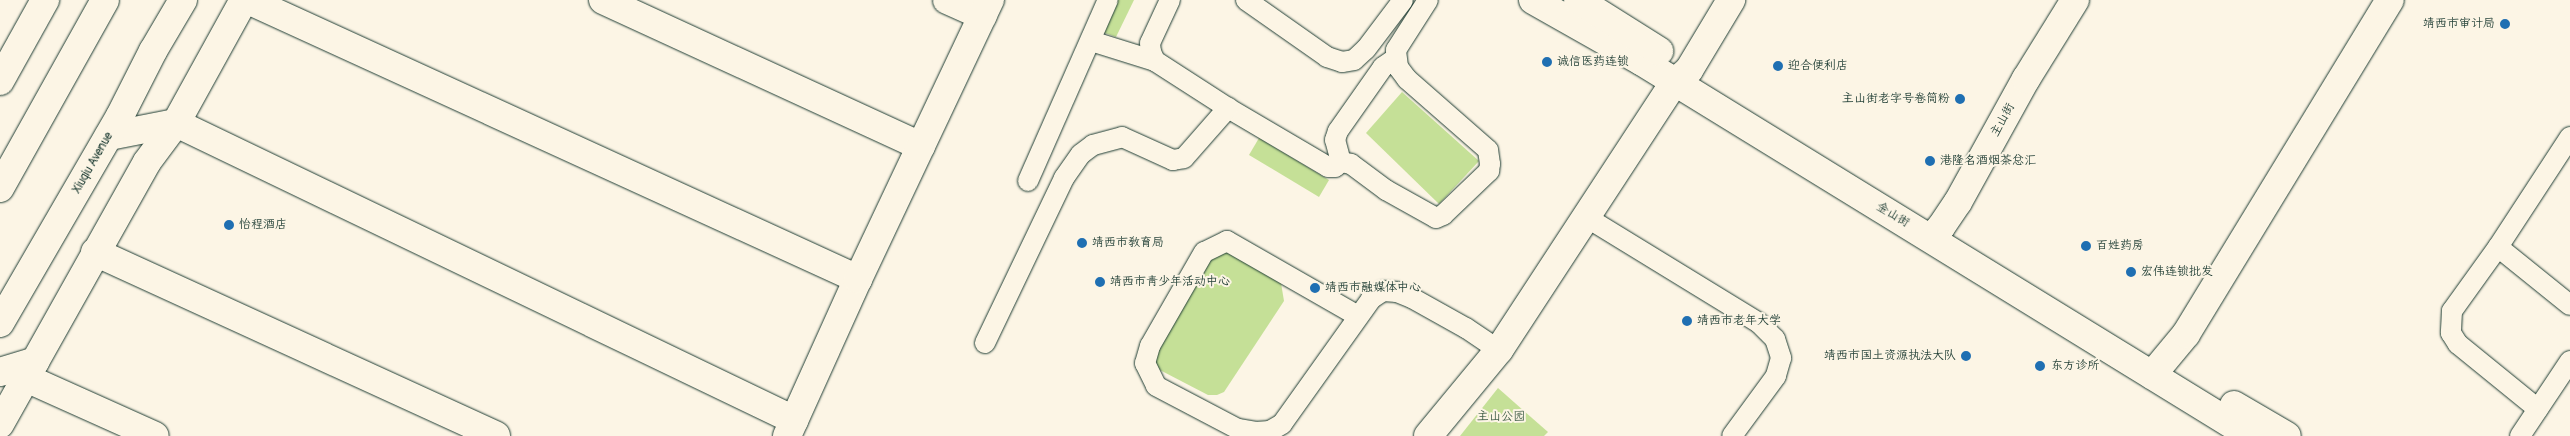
<!DOCTYPE html>
<html>
<head>
<meta charset="utf-8">
<style>
	body { margin:0 }
	#map { position:relative; width:2570px; height:436px; overflow:hidden; background:#fcf5e5; font-family:Pangolin,"LXGW WenKai TC",sans-serif }
	div>[style] { position:absolute }
	.green>* { inset:0; background:#c5e097 }
	.roads { filter:drop-shadow(0 0 1px #1f3d34) drop-shadow(0 0 1px #1f3d34) }
	.lane>* { height:20px; margin:-10px; padding:0 10px; transform-origin:10px; border-radius:10px; background:#fcf5e5 }
	.street>* { height:28px; margin:-14px; padding:0 14px; transform-origin:14px; border-radius:14px; background:#fcf5e5 }
	.secondary>* { height:28px; margin:-14px; padding:0 14px; transform-origin:14px; border-radius:14px; background:#fcf5e5 }
	.primary>* { height:28px; margin:-14px; padding:0 14px; transform-origin:14px; border-radius:14px; background:#fcf5e5 }
	.dots>* { width:14px; height:14px; translate:-50% -50%; box-sizing:border-box; border:2px solid #fcf5e5; border-radius:50% }
	span { translate:-50% -50%; white-space:nowrap; text-align:center; line-height:1.15; -webkit-text-stroke:4px #fcf5e5; paint-order:stroke }
	.poi-label { font-size:12px; color:#1f3d34 }
	.right { translate:-100% -50%; text-align:right }
	.left { translate:0 -50%; text-align:left }
	.street-label { font-size:12px; color:#1f3d34 }
	.park-label { font-size:12px; color:#405e48 }
</style>
</head>
<body>
<div id="map">
	<div class="green">
		<i style="clip-path:polygon(1116px 0,1134px 0,1116px 37px,1102px 32px)"></i>
		<i style="clip-path:polygon(1402px 92px,1479px 161px,1439px 204px,1366px 133px)"></i>
		<i style="clip-path:polygon(1259px 138px,1329px 180px,1319px 197px,1249px 155px)"></i>
		<i style="clip-path:polygon(1225px 250px,1281px 283px,1284px 301px,1224px 392px,1217px 395px,1208px 395px,1156px 368px,1152px 357px,1206px 258px)"></i>
		<i style="clip-path:polygon(1498px 388px,1548px 432px,1544px 436px,1460px 436px)"></i>
	</div>
	<div class="roads">
		<div class="lane">
			<i style="left:1170px;top:0;width:47px;rotate:114.9deg"></i>
			<i style="left:1150px;top:43px;width:9px;rotate:84deg"></i>
			<i style="left:1151px;top:52px;width:10px;rotate:66deg"></i>
			<i style="left:1155px;top:61px;width:87px;rotate:32.8deg"></i>
			<i style="left:1228px;top:108px;width:116px;rotate:30.5deg"></i>
			<i style="left:1328px;top:167px;width:7px"></i>
			<i style="left:1335px;top:167px;width:8px;rotate:-40deg"></i>
			<i style="left:1341px;top:162px;width:10px;rotate:11deg"></i>
			<i style="left:1351px;top:164px;width:44px;rotate:36.6deg"></i>
			<i style="left:1386px;top:190px;width:57px;rotate:29.2deg"></i>
			<i style="left:1436px;top:218px;width:8px;rotate:-23deg"></i>
			<i style="left:1443px;top:215px;width:64px;rotate:-43.7deg"></i>
			<i style="left:1489px;top:171px;width:7px;rotate:-82deg"></i>
			<i style="left:1490px;top:164px;width:14px;rotate:-98deg"></i>
			<i style="left:1488px;top:150px;width:108px;rotate:-138.8deg"></i>
			<i style="left:1407px;top:79px;width:15px;rotate:-127deg"></i>
			<i style="left:1398px;top:67px;width:17px;rotate:-97deg"></i>
			<i style="left:1396px;top:50px;width:59px;rotate:-57.4deg"></i>
			<i style="left:1246px;top:0;width:99px;rotate:35.1deg"></i>
			<i style="left:1327px;top:57px;width:16px;rotate:18deg"></i>
			<i style="left:1342px;top:62px;width:12px;rotate:-9deg"></i>
			<i style="left:1354px;top:60px;width:16px;rotate:-43deg"></i>
			<i style="left:1366px;top:49px;width:61px;rotate:-52.9deg"></i>
			<i style="left:1091px;top:41px;width:67px;rotate:17.4deg"></i>
			<i style="left:2570px;top:137px;width:131px;rotate:123.2deg"></i>
			<i style="left:2498px;top:247px;width:92px;rotate:38.9deg"></i>
			<i style="left:1341px;top:162px;width:23px;rotate:-105deg"></i>
			<i style="left:1335px;top:140px;width:9px;rotate:-72deg"></i>
			<i style="left:1338px;top:131px;width:78px;rotate:-54.9deg"></i>
			<i style="left:1383px;top:67px;width:16px;rotate:-35deg"></i>
			<i style="left:1028px;top:181px;width:198px;rotate:-66.2deg"></i>
			<i style="left:1586px;top:217px;width:203px;rotate:31.5deg"></i>
			<i style="left:1759px;top:323px;width:23px;rotate:45deg"></i>
			<i style="left:1775px;top:339px;width:20px;rotate:72deg"></i>
			<i style="left:1781px;top:358px;width:19px;rotate:106deg"></i>
			<i style="left:1776px;top:376px;width:74px;rotate:126.3deg"></i>
			<i style="left:2498px;top:247px;width:79px;rotate:125.7deg"></i>
			<i style="left:2452px;top:311px;width:22px;rotate:93deg"></i>
			<i style="left:2451px;top:333px;width:13px;rotate:58deg"></i>
			<i style="left:2458px;top:344px;width:103px;rotate:39.1deg"></i>
			<i style="left:1358px;top:316px;width:151px;rotate:-150.2deg"></i>
			<i style="left:1227px;top:241px;width:25px;rotate:154deg"></i>
			<i style="left:1204px;top:252px;width:108px;rotate:119.9deg"></i>
			<i style="left:1150px;top:346px;width:18px;rotate:106deg"></i>
			<i style="left:1145px;top:363px;width:25px;rotate:64deg"></i>
			<i style="left:1156px;top:386px;width:93px;rotate:27.7deg"></i>
			<i style="left:1238px;top:429px;width:18px;rotate:9deg"></i>
			<i style="left:1256px;top:432px;width:14px;rotate:-4deg"></i>
			<i style="left:1270px;top:431px;width:14px;rotate:-30deg"></i>
			<i style="left:1282px;top:424px;width:153px;rotate:-54.5deg"></i>
			<i style="left:1371px;top:299px;width:14px;rotate:-34deg"></i>
			<i style="left:1383px;top:291px;width:14px;rotate:4deg"></i>
			<i style="left:1397px;top:292px;width:16px;rotate:22deg"></i>
			<i style="left:1412px;top:298px;width:62px;rotate:29.1deg"></i>
			<i style="left:1466px;top:328px;width:40px;rotate:34deg"></i>
			<i style="left:985px;top:343px;width:183px;rotate:-64.4deg"></i>
			<i style="left:1064px;top:178px;width:29px;rotate:-55deg"></i>
			<i style="left:1081px;top:154px;width:15px;rotate:-37deg"></i>
			<i style="left:1093px;top:145px;width:30px;rotate:-15deg"></i>
			<i style="left:1122px;top:137px;width:56px;rotate:24.3deg"></i>
			<i style="left:1173px;top:160px;width:11px;rotate:-10deg"></i>
			<i style="left:1184px;top:158px;width:67px;rotate:-48.7deg"></i>
			<i style="left:2520px;top:436px;width:90px;rotate:-56.3deg"></i>
		</div>
		<div class="street">
			<i style="left:248px;top:0;width:671px;rotate:24.58deg"></i>
			<i style="left:603px;top:0;width:350px;rotate:24.7deg"></i>
			<i style="left:947px;top:0;width:39px;rotate:24deg"></i>
			<i style="left:0;top:81px;width:93px;rotate:-60.9deg"></i>
			<i style="left:109px;top:136px;width:68px;rotate:-11deg"></i>
			<i style="left:176px;top:123px;width:686px;rotate:25.67deg"></i>
			<i style="left:1931px;top:238px;width:15px;rotate:-48deg"></i>
			<i style="left:1941px;top:227px;width:30px;rotate:-56deg"></i>
			<i style="left:1958px;top:202px;width:141px;rotate:-61.1deg"></i>
			<i style="left:2026px;top:79px;width:93px;rotate:-58.2deg"></i>
			<i style="left:95px;top:252px;width:441px;rotate:24.6deg"></i>
			<i style="left:0;top:372px;width:37px;rotate:-17deg"></i>
			<i style="left:2152px;top:375px;width:53px;rotate:-50.3deg"></i>
			<i style="left:2186px;top:334px;width:391px;rotate:-58.6deg"></i>
			<i style="left:26px;top:378px;width:141px;rotate:24.2deg"></i>
			<i style="left:0;top:424px;width:300px;rotate:-60.7deg"></i>
			<i style="left:147px;top:162px;width:49px;rotate:-53.4deg"></i>
			<i style="left:176px;top:123px;width:141px;rotate:-61.1deg"></i>
			<i style="left:787px;top:436px;width:172px;rotate:-65.7deg"></i>
			<i style="left:858px;top:279px;width:309px;rotate:-64.7deg"></i>
			<i style="left:1428px;top:436px;width:112px;rotate:-50.5deg"></i>
			<i style="left:1499px;top:350px;width:319px;rotate:-56.8deg"></i>
			<i style="left:1674px;top:83px;width:20px;rotate:-41deg"></i>
			<i style="left:1689px;top:70px;width:82px;rotate:-59deg"></i>
		</div>
		<div class="secondary">
			<i style="left:1533px;top:0;width:124px;rotate:29.5deg"></i>
			<i style="left:1641px;top:61px;width:716px;rotate:31.58deg"></i>
			<i style="left:1578px;top:0;width:96px;rotate:32.2deg"></i>
			<i style="left:2234px;top:405px;width:61px;rotate:30.3deg"></i>
		</div>
		<div class="primary">
			<i style="left:0;top:188px;width:215px;rotate:-60.8deg"></i>
			<i style="left:0;top:323px;width:239px;rotate:-59.9deg"></i>
			<i style="left:120px;top:116px;width:73px;rotate:-63.1deg"></i>
			<i style="left:153px;top:51px;width:59px;rotate:-59.5deg"></i>
		</div>
	</div>
	<div class="dots">
		<i style="left:2505px;top:24px;background:#1f6fb2"></i>
		<i style="left:1547px;top:62px;background:#1f6fb2"></i>
		<i style="left:1778px;top:66px;background:#1f6fb2"></i>
		<i style="left:1960px;top:99px;background:#1f6fb2"></i>
		<i style="left:1930px;top:161px;background:#1f6fb2"></i>
		<i style="left:229px;top:225px;background:#1f6fb2"></i>
		<i style="left:1082px;top:243px;background:#1f6fb2"></i>
		<i style="left:2086px;top:246px;background:#1f6fb2"></i>
		<i style="left:2131px;top:272px;background:#1f6fb2"></i>
		<i style="left:1100px;top:282px;background:#1f6fb2"></i>
		<i style="left:1315px;top:288px;background:#1f6fb2"></i>
		<i style="left:1687px;top:321px;background:#1f6fb2"></i>
		<i style="left:1966px;top:356px;background:#1f6fb2"></i>
		<i style="left:2040px;top:366px;background:#1f6fb2"></i>
	</div>
	<div class="poi-label">
		<span class="right" style="left:2495px;top:24px">靖西市审计局</span>
		<span class="left" style="left:1557px;top:62px">诚信医药连锁</span>
		<span class="left" style="left:1788px;top:66px">迎合便利店</span>
		<span class="right" style="left:1950px;top:99px">主山街老字号卷筒粉</span>
		<span class="left" style="left:1940px;top:161px">港隆名酒烟茶总汇</span>
		<span class="left" style="left:239px;top:225px">怡程酒店</span>
		<span class="left" style="left:1092px;top:243px">靖西市教育局</span>
		<span class="left" style="left:2096px;top:246px">百姓药房</span>
		<span class="left" style="left:2141px;top:272px">宏伟连锁批发</span>
		<span class="left" style="left:1110px;top:282px">靖西市青少年活动中心</span>
		<span class="left" style="left:1325px;top:288px">靖西市融媒体中心</span>
		<span class="left" style="left:1697px;top:321px">靖西市老年大学</span>
		<span class="right" style="left:1956px;top:356px">靖西市国土资源执法大队</span>
		<span class="left" style="left:2051px;top:366px">东方诊所</span>
	</div>
	<div class="street-label">
		<span style="left:2003px;top:120px;rotate:-61deg">主山街</span>
		<span style="left:93px;top:163px;rotate:-60deg">Xiuqiu Avenue</span>
		<span style="left:1893px;top:215px;rotate:31deg">金山街</span>
	</div>
	<div class="park-label">
		<span style="left:1501px;top:417px">主山公园</span>
	</div>
</div>
</body>
</html>
